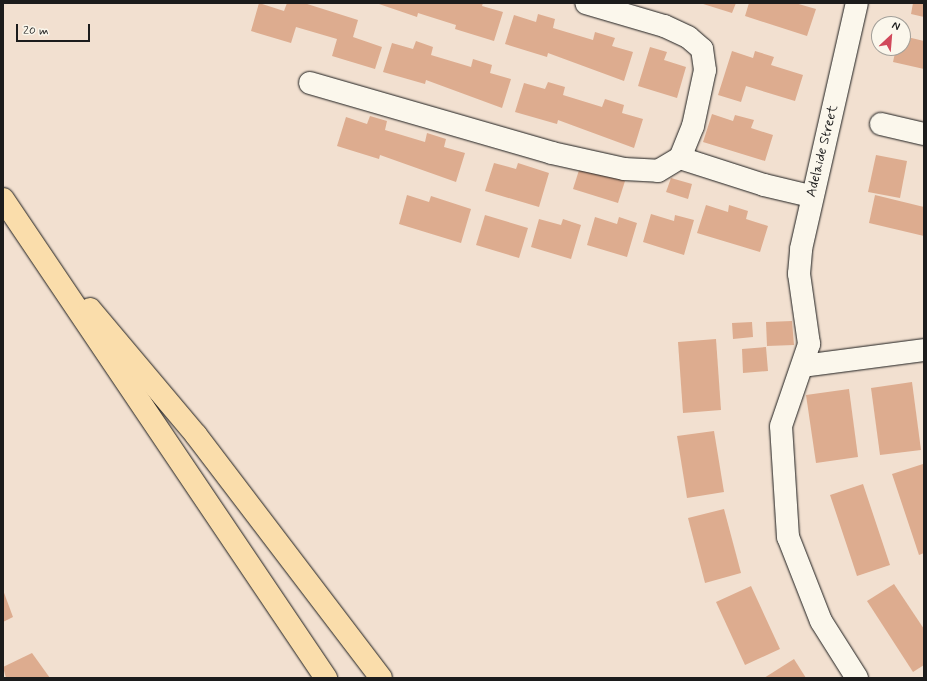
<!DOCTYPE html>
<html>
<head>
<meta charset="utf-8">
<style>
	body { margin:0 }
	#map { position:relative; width:927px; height:681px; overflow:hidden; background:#f2e0d0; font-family:Mynerve,sans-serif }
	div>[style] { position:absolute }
	.building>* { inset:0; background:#ddac8f }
	.roads { filter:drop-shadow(0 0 1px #1c1c1c) drop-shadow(0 0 1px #1c1c1c) }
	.street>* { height:22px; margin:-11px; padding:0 11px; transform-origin:11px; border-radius:11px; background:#fbf7ec }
	.highway>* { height:22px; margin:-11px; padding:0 11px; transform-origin:11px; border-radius:11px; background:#faddab }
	span { translate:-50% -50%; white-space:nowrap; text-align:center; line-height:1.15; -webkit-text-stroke:4px #fbf7ec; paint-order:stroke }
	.street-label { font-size:14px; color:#1c1c1c }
	.frame { position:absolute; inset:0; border:4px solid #1c1c1c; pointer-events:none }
	.north { position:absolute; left:871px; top:16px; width:40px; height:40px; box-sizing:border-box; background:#fbf7ec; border:1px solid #a29f99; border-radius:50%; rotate:26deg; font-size:11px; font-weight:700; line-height:16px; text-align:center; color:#1c1c1c }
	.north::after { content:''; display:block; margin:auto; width:14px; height:18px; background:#d1495b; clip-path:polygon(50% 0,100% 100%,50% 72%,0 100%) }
	.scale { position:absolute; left:16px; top:24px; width:74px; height:18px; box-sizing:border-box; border:2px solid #1c1c1c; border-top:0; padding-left:5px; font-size:12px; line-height:14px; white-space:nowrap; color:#1c1c1c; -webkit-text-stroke:3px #fbf7ec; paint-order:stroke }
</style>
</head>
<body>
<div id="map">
	<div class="building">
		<i style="clip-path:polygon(259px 3px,284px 11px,287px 3px,304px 3px,358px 20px,353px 37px,382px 47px,375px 69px,332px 56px,337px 39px,296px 27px,291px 43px,251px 31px)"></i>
		<i style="clip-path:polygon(376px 3px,483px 3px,482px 6px,503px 12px,494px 41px,455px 29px,456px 25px,418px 13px,417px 17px)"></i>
		<i style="clip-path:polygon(700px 3px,736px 3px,732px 13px)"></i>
		<i style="clip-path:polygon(749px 3px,795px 3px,816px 9px,807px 36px,745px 16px)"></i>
		<i style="clip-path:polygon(913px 3px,924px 3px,924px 17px,911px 14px)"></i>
		<i style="clip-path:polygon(538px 14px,555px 19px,553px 28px,593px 40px,595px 32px,615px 38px,612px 46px,633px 52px,624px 81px,548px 53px,547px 57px,505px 44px,514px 15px,536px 22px)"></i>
		<i style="clip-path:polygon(903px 36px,924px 41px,924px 69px,893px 62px,896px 48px,903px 48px)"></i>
		<i style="clip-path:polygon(416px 41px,433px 47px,431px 55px,471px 67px,473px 59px,492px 65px,490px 73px,511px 79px,502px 108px,426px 80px,425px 84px,383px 72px,392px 43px,413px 49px)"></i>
		<i style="clip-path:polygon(650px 47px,667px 52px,664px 60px,686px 67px,677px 98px,638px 86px)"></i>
		<i style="clip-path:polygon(732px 51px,753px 58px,755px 51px,774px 57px,771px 65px,803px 75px,795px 101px,746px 86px,741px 102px,718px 95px)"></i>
		<i style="clip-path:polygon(548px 82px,565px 87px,563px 95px,602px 107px,605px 99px,624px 105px,622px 113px,643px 119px,634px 148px,558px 120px,557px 124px,515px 112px,524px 83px,545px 89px)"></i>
		<i style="clip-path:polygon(712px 114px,733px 121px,735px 115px,754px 120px,751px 128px,773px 135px,765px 161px,703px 142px)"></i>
		<i style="clip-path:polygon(370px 116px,387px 121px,385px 130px,425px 142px,427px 133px,446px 139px,444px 147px,465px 153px,456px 182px,380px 155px,379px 159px,337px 146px,346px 117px,367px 124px)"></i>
		<i style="clip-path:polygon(876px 155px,907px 161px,900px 198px,868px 192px)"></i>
		<i style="clip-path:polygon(494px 163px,516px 169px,518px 163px,549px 173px,539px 207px,485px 191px)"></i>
		<i style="clip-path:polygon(580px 167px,625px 181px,618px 203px,573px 189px)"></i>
		<i style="clip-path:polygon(671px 178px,692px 184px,688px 199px,666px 192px)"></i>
		<i style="clip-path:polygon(407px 195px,429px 202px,431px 196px,471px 209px,461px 243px,399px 224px)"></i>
		<i style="clip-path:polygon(875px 195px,924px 207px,924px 236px,869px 223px)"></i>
		<i style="clip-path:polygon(706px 205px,728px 212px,729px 205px,748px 211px,746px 219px,768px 226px,760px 252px,697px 233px)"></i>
		<i style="clip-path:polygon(651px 214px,674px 221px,675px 215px,694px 220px,684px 255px,643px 242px)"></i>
		<i style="clip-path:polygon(485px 215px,528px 228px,519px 258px,476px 245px)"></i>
		<i style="clip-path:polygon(595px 217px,617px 224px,619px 217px,637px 223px,627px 257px,587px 245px)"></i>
		<i style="clip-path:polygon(539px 219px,561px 225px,563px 219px,581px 225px,571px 259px,531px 247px)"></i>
		<i style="clip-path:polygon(792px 321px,794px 345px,767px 346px,766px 322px)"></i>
		<i style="clip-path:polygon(752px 322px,753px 337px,733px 339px,732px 323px)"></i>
		<i style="clip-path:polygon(716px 339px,721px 410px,683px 413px,678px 342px)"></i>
		<i style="clip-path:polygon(766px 347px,768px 371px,743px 373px,742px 349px)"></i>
		<i style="clip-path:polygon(912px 382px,921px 450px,880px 455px,871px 388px)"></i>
		<i style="clip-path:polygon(849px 389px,858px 457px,816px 463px,806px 395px)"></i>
		<i style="clip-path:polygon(714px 431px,724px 492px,687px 498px,677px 436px)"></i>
		<i style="clip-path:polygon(923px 464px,924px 553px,919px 555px,892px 474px)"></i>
		<i style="clip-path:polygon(863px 484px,890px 565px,857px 576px,830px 495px)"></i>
		<i style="clip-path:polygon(724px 509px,741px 573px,705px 583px,688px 518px)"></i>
		<i style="clip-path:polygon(894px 584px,924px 629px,924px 665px,913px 672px,867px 601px)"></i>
		<i style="clip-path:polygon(751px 586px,780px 649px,745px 665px,716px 602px)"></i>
		<i style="clip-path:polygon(3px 590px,13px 617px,3px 622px)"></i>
		<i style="clip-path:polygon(32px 653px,50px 678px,6px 678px,3px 667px)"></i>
		<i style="clip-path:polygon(794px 659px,806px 678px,764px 678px)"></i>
	</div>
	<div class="roads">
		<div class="street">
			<i style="left:310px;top:83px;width:252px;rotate:16.1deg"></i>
			<i style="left:552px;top:153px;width:74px;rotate:12.5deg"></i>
			<i style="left:624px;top:169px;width:34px;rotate:3deg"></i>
			<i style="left:658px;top:171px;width:26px;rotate:-31deg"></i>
			<i style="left:680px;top:158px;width:35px;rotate:-68deg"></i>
			<i style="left:693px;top:126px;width:57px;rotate:-77.9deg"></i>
			<i style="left:705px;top:70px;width:21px;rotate:-98deg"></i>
			<i style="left:702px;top:49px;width:18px;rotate:-139deg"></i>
			<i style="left:688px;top:37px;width:26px;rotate:-155deg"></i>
			<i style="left:664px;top:26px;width:81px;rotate:-163.6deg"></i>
			<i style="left:881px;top:124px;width:44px;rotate:13.1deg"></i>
			<i style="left:680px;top:158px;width:88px;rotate:17.8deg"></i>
			<i style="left:764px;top:185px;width:47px;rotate:13.4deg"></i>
			<i style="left:803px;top:366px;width:122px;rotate:-7.5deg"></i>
			<i style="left:857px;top:678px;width:67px;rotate:-122.3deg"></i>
			<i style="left:821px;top:621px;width:90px;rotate:-111.4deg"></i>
			<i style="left:788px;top:537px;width:111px;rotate:-93.6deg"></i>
			<i style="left:781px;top:426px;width:87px;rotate:-71.1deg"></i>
			<i style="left:809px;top:344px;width:71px;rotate:-98.1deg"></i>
			<i style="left:799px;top:274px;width:25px;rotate:-85deg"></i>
			<i style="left:801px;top:249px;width:252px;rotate:-77.2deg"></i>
		</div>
		<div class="highway">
			<i style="left:3px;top:199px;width:578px;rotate:56.01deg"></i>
			<i style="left:90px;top:309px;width:165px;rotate:49.9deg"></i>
			<i style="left:196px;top:435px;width:305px;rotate:52.7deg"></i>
		</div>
	</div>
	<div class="street-label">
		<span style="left:822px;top:151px;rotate:-76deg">Adelaide Street</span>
	</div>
	<div class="frame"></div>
	<div class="north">N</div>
	<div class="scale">20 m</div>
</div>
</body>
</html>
